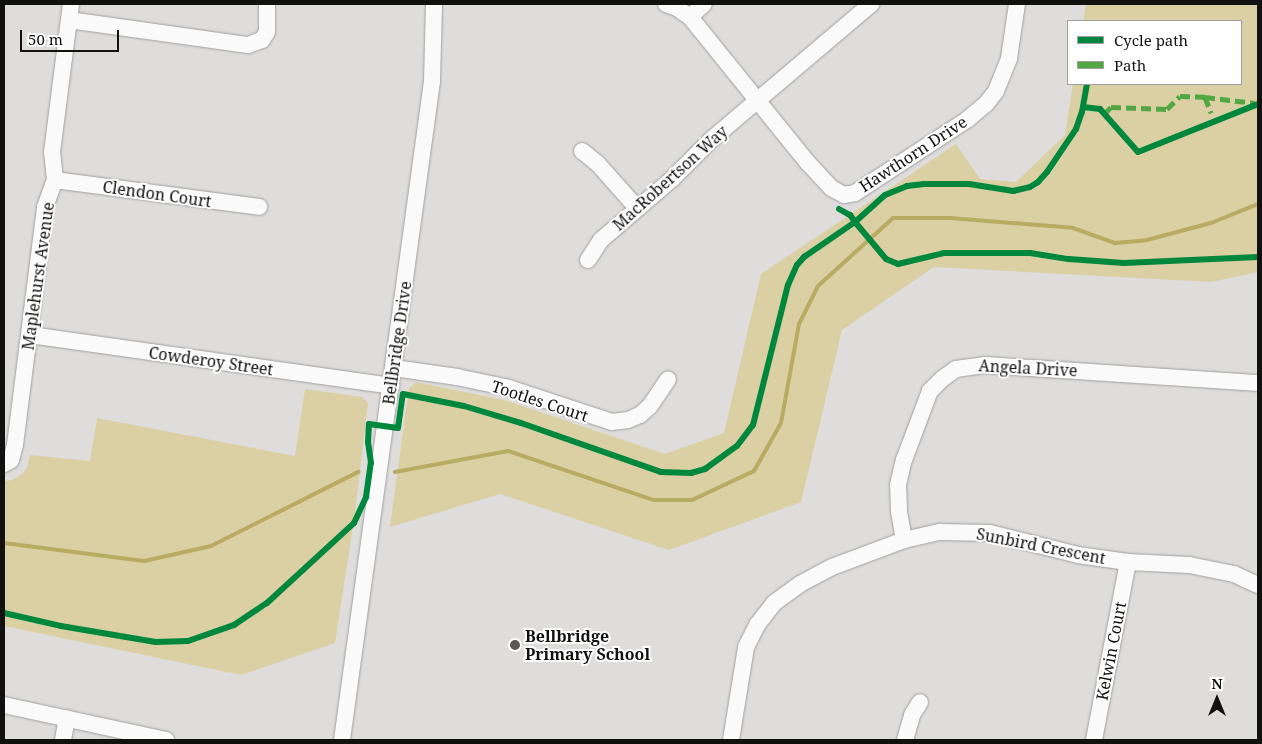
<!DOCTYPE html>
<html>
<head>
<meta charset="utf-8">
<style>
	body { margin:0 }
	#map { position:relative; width:1262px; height:744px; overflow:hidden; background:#dedddc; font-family:"Noto Serif",serif }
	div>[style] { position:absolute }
	.green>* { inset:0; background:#dad0a3 }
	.stream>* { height:4px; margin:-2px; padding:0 2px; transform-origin:2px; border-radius:2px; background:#b8ab62 }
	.roads { filter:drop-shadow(0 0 1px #a0a09f) drop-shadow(0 0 1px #a0a09f) }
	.minor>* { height:16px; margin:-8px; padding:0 8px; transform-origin:8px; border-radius:8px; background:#fafafa }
	.quiet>* { height:5px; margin-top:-2.5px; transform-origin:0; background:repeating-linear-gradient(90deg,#51a842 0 10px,transparent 0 15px) }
	.cycleway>* { height:6px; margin:-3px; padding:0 3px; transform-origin:3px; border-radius:3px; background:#00873e }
	.dots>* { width:14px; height:14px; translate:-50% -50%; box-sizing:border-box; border:2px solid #fff; border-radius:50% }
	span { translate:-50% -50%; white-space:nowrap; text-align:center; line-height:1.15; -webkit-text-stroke:4px #fff; paint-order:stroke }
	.street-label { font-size:16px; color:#111110 }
	.poi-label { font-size:16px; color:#111110; font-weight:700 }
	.left { translate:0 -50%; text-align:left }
	.frame { position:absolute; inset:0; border:5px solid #111110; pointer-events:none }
	.legend { position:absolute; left:1067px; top:20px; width:175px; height:65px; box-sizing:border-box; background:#fff; border:1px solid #a0a09f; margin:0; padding:6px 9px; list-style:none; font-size:15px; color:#111110 }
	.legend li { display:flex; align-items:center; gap:10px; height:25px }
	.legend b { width:25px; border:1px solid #a0a09f }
	.north { position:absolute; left:1192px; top:674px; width:50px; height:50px; -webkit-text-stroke:4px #fff; paint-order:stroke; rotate:0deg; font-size:14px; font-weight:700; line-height:20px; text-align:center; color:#111110 }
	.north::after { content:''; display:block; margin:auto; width:18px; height:22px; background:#111110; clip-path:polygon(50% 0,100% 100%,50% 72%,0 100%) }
	.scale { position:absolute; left:20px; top:30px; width:99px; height:22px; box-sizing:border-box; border:2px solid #111110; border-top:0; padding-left:6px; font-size:15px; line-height:18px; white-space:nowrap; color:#111110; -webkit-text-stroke:4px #fff; paint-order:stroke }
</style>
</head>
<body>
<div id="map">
	<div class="green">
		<i style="clip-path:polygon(1086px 4px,1258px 4px,1258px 272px,1211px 282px,934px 267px,842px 330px,801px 502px,669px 550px,500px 494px,390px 527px,409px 388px,416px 382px,504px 400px,665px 454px,724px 433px,761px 274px,956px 144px,980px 179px,1016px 182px,1065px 135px,1073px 84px,1241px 84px,1241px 21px,1083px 21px)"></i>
		<i style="clip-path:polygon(305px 389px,362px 397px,368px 403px,355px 513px,335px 643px,241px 675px,4px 626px,4px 481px,12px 480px,22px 474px,27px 468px,30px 455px,90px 461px,97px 418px,295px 456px)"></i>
	</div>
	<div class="stream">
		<i style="left:395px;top:472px;width:115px;rotate:-10.5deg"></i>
		<i style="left:508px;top:451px;width:154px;rotate:18.6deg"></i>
		<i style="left:654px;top:500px;width:38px"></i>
		<i style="left:692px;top:500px;width:68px;rotate:-25.1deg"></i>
		<i style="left:754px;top:471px;width:55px;rotate:-60.6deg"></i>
		<i style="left:781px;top:423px;width:101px;rotate:-79.7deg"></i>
		<i style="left:799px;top:324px;width:42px;rotate:-63.4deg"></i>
		<i style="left:818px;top:286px;width:101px;rotate:-42.2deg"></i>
		<i style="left:893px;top:218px;width:57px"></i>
		<i style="left:950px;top:218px;width:123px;rotate:4.6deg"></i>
		<i style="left:1073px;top:228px;width:45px;rotate:19.7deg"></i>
		<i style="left:1115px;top:243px;width:32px;rotate:-5deg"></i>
		<i style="left:1147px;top:240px;width:66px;rotate:-14.9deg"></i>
		<i style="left:1211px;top:223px;width:51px;rotate:-22deg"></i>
		<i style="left:4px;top:543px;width:141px;rotate:7.3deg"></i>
		<i style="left:144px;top:561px;width:69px;rotate:-12.6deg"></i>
		<i style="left:211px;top:546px;width:165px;rotate:-26.7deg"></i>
	</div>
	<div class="roads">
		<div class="minor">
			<i style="left:666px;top:4px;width:12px;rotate:20deg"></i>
			<i style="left:677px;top:8px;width:16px;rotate:35deg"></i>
			<i style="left:690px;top:17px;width:188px;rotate:51.1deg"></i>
			<i style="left:808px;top:163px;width:34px;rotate:47deg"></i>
			<i style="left:831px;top:188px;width:15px;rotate:28deg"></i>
			<i style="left:844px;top:195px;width:11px;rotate:-10deg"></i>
			<i style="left:855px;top:193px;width:135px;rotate:-33.2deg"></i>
			<i style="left:968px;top:119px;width:23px;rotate:-40deg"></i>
			<i style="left:986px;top:104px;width:16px;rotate:-52deg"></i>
			<i style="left:996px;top:91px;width:35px;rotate:-68deg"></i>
			<i style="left:1009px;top:58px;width:55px;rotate:-81.6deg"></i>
			<i style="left:690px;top:17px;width:19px;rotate:-43deg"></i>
			<i style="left:69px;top:20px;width:181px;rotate:8deg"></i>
			<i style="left:248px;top:45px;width:15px;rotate:-20deg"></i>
			<i style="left:262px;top:40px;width:9px;rotate:-58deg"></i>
			<i style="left:267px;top:32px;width:28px;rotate:-90deg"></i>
			<i style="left:582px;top:151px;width:21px;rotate:39deg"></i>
			<i style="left:598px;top:164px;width:59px;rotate:48.4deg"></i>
			<i style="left:55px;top:180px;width:206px;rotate:7.5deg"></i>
			<i style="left:588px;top:260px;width:24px;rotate:-57deg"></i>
			<i style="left:601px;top:240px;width:94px;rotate:-40.7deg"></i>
			<i style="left:672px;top:179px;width:57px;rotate:-45deg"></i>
			<i style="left:712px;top:139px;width:209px;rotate:-40.3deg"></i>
			<i style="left:30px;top:335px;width:365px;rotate:8deg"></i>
			<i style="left:394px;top:368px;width:64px;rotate:8.1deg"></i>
			<i style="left:457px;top:377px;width:53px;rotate:11.9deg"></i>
			<i style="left:509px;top:388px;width:108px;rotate:18.3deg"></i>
			<i style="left:612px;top:422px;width:16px;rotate:-7deg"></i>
			<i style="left:628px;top:420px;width:13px;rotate:-23deg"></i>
			<i style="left:640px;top:415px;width:13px;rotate:-42deg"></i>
			<i style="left:650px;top:406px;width:32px;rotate:-56deg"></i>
			<i style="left:4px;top:464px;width:8px;rotate:-30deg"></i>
			<i style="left:11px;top:460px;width:16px;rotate:-75deg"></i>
			<i style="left:15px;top:445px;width:240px;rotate:-82.8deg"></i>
			<i style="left:45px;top:207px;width:29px;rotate:-70deg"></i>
			<i style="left:55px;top:180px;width:28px;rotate:-96deg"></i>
			<i style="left:52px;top:152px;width:149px;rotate:-82.7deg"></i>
			<i style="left:904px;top:540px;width:29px;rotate:-100deg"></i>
			<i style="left:899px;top:511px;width:26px;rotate:-92deg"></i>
			<i style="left:898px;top:485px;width:26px;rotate:-77deg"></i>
			<i style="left:904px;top:460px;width:74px;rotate:-69.4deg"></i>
			<i style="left:930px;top:391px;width:17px;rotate:-45deg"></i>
			<i style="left:942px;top:379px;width:17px;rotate:-36deg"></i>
			<i style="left:956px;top:369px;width:30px;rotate:-8deg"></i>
			<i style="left:986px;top:365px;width:273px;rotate:3.8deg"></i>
			<i style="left:4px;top:705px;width:166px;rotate:12.2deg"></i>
			<i style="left:63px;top:740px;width:22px;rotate:-80deg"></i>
			<i style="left:342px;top:740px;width:665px;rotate:-82.22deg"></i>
			<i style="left:432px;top:81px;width:77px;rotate:-88.5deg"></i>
			<i style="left:731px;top:740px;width:94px;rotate:-80.8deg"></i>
			<i style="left:746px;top:647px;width:25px;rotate:-63deg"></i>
			<i style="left:757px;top:625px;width:28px;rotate:-52deg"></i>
			<i style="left:774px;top:603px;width:32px;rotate:-36deg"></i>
			<i style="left:800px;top:584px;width:36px;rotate:-28deg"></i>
			<i style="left:832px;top:567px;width:77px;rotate:-20.6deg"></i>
			<i style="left:904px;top:540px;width:37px;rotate:-13deg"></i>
			<i style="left:940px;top:532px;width:50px;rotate:1.1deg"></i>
			<i style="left:990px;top:533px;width:91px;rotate:14deg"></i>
			<i style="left:1078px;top:555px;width:50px;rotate:8deg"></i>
			<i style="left:1128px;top:562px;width:61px;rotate:2.8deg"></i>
			<i style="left:1189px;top:565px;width:46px;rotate:11.3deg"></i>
			<i style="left:1234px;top:574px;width:26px;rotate:25deg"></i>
			<i style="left:905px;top:740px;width:26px;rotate:-74deg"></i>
			<i style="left:912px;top:715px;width:15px;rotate:-58deg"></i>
			<i style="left:1094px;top:740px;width:181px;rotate:-79.2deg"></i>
		</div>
	</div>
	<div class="quiet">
		<i style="left:1205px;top:97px;width:50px;rotate:6.8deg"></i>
		<i style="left:1104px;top:114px;width:10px;rotate:-45deg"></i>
		<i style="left:1111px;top:107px;width:56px;rotate:2deg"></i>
		<i style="left:1167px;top:109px;width:18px;rotate:-45deg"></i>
		<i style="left:1180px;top:96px;width:25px;rotate:2deg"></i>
		<i style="left:1205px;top:97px;width:17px;rotate:69deg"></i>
	</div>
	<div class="cycleway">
		<i style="left:1083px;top:107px;width:17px;rotate:7deg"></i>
		<i style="left:1100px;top:109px;width:57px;rotate:48.5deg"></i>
		<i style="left:1138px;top:152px;width:129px;rotate:-21.8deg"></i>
		<i style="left:839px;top:209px;width:13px;rotate:29deg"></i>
		<i style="left:850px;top:215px;width:9px;rotate:54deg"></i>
		<i style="left:855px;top:222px;width:40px;rotate:-42deg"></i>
		<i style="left:885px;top:195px;width:24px;rotate:-22deg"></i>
		<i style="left:907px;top:186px;width:17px;rotate:-7deg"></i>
		<i style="left:924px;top:184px;width:45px"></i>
		<i style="left:969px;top:184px;width:45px;rotate:9deg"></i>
		<i style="left:1013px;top:191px;width:17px;rotate:-13deg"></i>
		<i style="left:1030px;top:187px;width:9px;rotate:-32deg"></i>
		<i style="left:1038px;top:182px;width:13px;rotate:-48deg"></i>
		<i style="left:1047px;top:172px;width:52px;rotate:-56deg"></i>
		<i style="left:1076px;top:129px;width:18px;rotate:-71deg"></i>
		<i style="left:1082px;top:112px;width:28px;rotate:-80deg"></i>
		<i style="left:4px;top:613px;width:58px;rotate:12.8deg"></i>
		<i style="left:61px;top:626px;width:96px;rotate:9.6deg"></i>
		<i style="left:156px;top:642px;width:32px;rotate:-2deg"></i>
		<i style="left:188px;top:641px;width:49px;rotate:-19.2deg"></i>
		<i style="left:234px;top:625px;width:40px;rotate:-34deg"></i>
		<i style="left:267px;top:603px;width:118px;rotate:-42.6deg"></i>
		<i style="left:354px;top:523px;width:29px;rotate:-65deg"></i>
		<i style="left:366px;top:497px;width:34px;rotate:-82deg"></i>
		<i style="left:371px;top:463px;width:21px;rotate:-98deg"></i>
		<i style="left:368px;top:442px;width:18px;rotate:-87deg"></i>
		<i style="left:369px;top:424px;width:29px;rotate:8deg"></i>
		<i style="left:398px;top:428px;width:34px;rotate:-82deg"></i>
		<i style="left:403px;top:394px;width:62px;rotate:11.1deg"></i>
		<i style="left:464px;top:406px;width:59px;rotate:16.6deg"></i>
		<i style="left:521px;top:423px;width:148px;rotate:19.3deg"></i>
		<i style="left:661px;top:472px;width:30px;rotate:2deg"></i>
		<i style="left:691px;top:473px;width:15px;rotate:-16deg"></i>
		<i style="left:705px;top:469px;width:39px;rotate:-36deg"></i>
		<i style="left:737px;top:446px;width:26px;rotate:-53deg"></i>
		<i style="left:753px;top:425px;width:144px;rotate:-76deg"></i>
		<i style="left:788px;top:285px;width:22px;rotate:-66deg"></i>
		<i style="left:797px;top:265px;width:11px;rotate:-49deg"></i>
		<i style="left:804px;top:257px;width:62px;rotate:-34.5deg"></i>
		<i style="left:855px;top:222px;width:48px;rotate:50deg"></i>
		<i style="left:886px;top:259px;width:13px;rotate:23deg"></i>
		<i style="left:898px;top:264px;width:47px;rotate:-13.4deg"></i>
		<i style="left:944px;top:253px;width:86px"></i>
		<i style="left:1030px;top:253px;width:39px;rotate:9deg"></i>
		<i style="left:1069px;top:259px;width:55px;rotate:4.2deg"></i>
		<i style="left:1124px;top:263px;width:134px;rotate:-2.6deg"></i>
	</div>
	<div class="dots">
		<i style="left:515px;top:645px;background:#595857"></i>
	</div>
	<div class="street-label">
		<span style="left:913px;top:154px;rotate:-33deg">Hawthorn Drive</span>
		<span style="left:670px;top:178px;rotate:-42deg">MacRobertson Way</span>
		<span style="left:157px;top:194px;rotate:8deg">Clendon Court</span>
		<span style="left:38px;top:276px;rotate:-82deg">Maplehurst Avenue</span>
		<span style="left:397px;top:343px;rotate:-82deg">Bellbridge Drive</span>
		<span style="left:211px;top:361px;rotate:8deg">Cowderoy Street</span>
		<span style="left:1028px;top:368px;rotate:3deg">Angela Drive</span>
		<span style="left:540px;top:401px;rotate:18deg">Tootles Court</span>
		<span style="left:1041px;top:546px;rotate:11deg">Sunbird Crescent</span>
		<span style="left:1111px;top:651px;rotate:-79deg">Kelwin Court</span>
	</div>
	<div class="poi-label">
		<span class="left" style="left:525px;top:645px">Bellbridge<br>Primary School</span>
	</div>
	<div class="frame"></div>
	<ul class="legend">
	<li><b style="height:6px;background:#00873e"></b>Cycle path</li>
	<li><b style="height:6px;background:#51a842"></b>Path</li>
	</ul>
	<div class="north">N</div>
	<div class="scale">50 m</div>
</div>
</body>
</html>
